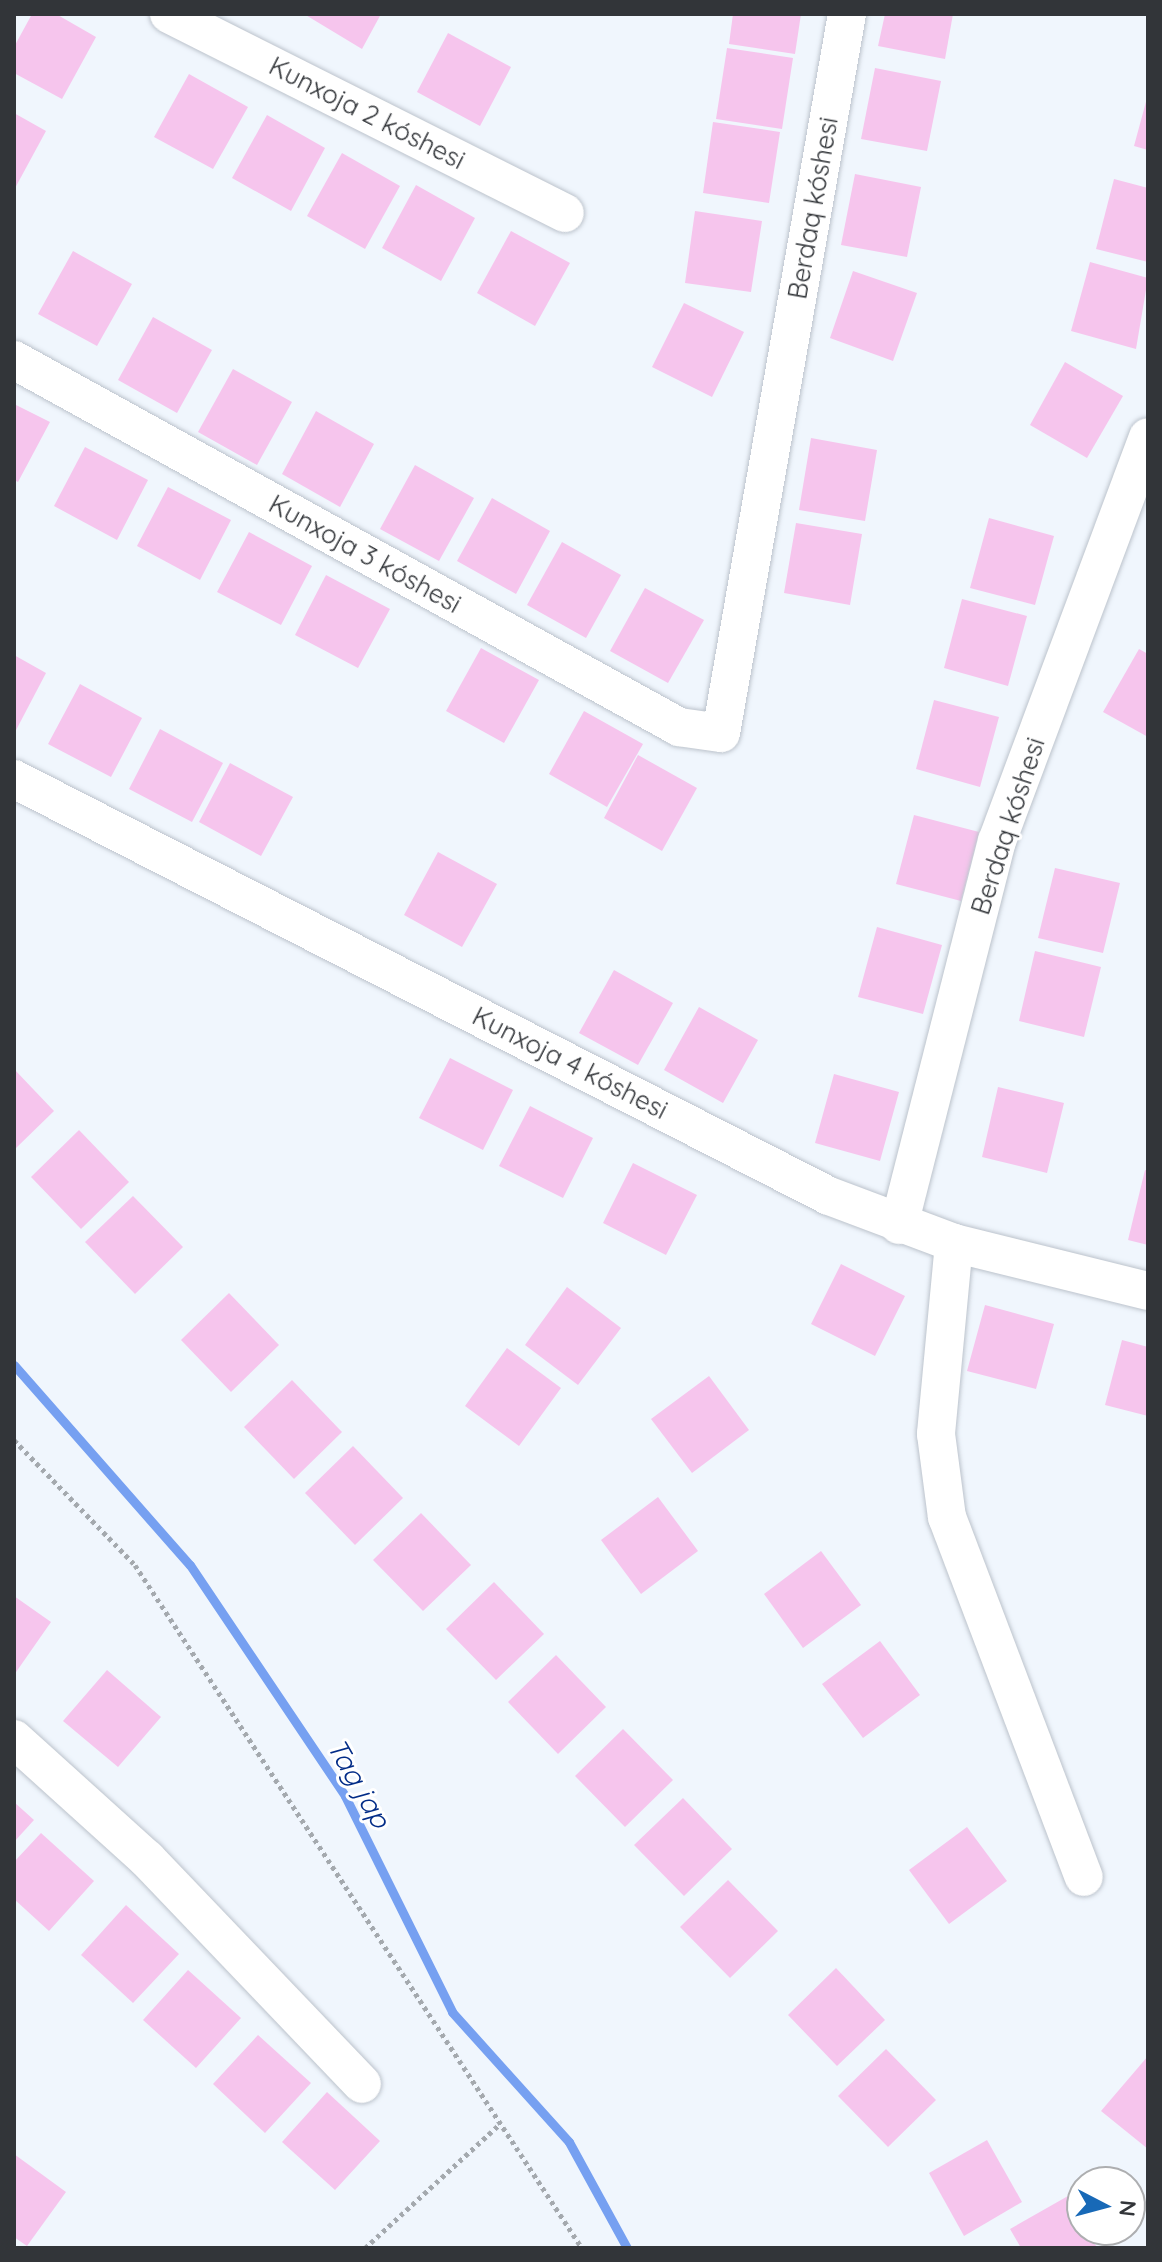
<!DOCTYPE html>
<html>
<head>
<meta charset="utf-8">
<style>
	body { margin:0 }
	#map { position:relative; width:1162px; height:2262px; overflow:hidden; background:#f0f6fd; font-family:Quicksand,sans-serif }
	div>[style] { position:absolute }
	.stream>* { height:9px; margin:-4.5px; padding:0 4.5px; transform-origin:4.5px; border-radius:4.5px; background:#76a0f1 }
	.building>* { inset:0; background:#f6c5ed }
	.path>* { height:5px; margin-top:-2.5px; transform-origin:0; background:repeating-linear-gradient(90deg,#a4a9ae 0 4px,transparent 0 8px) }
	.roads { filter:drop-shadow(0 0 2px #bcc3cc) drop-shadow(0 0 2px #bcc3cc) }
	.minor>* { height:38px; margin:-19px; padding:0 19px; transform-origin:19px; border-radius:19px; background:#fff }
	span { translate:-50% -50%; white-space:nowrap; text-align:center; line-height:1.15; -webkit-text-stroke:6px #fff; paint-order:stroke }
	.street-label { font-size:26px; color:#323539 }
	.water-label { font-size:28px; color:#022c87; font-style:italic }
	.frame { position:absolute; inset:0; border:16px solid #323539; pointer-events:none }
	.north { position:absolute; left:1066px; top:2166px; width:80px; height:80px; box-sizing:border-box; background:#fff; border:2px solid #adaeb0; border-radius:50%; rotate:96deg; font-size:22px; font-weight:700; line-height:32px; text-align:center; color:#323539 }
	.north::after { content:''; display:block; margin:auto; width:28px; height:36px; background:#1869b7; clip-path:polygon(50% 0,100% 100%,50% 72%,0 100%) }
</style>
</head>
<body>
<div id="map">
	<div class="stream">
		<i style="left:14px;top:1365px;width:266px;rotate:48.7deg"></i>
		<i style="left:190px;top:1565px;width:278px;rotate:56.1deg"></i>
		<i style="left:345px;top:1796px;width:241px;rotate:63.6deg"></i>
		<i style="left:452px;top:2012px;width:175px;rotate:48deg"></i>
		<i style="left:569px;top:2142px;width:121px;rotate:61.3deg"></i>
	</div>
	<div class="building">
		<i style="clip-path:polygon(32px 14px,56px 14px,96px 37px,62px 99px,14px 73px,14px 47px)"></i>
		<i style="clip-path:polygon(304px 14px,381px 14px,362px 49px)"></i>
		<i style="clip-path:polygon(733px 14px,801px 14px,795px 54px,729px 44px)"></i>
		<i style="clip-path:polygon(885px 14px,953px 14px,945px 59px,878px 46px)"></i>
		<i style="clip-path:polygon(448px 33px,511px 67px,480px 126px,417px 92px)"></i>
		<i style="clip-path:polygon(727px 48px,793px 58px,782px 129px,716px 119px)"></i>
		<i style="clip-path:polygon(875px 68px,941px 81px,927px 151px,861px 139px)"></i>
		<i style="clip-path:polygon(189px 74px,248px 107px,213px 169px,154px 137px)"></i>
		<i style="clip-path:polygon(1147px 98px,1148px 98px,1148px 150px,1134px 146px)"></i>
		<i style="clip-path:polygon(14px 113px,46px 131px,14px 190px)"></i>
		<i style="clip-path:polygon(267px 115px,325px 148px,291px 211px,232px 178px)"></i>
		<i style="clip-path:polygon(713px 122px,780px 132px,769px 203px,703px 193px)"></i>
		<i style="clip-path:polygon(342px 153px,400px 186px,365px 249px,307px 216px)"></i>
		<i style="clip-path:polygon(855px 174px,921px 187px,907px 257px,841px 245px)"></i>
		<i style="clip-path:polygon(1114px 179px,1148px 188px,1148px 262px,1096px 249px)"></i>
		<i style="clip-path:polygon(416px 185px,475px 218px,441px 281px,382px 248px)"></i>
		<i style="clip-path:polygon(695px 211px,762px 221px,751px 292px,685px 283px)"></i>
		<i style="clip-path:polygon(511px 231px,570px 263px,535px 326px,477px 293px)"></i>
		<i style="clip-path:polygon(73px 251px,132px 284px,97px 346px,38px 314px)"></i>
		<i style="clip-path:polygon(1090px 262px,1148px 278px,1136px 349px,1071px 331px)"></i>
		<i style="clip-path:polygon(853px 271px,917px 293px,893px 361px,830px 338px)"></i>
		<i style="clip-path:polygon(684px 303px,744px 332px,712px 397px,652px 367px)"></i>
		<i style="clip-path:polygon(153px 317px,212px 350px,177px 413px,118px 380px)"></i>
		<i style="clip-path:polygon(1065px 362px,1123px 396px,1087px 458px,1030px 425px)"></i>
		<i style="clip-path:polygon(233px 369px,292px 402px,257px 465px,198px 432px)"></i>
		<i style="clip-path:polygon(14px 404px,50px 422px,18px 482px,14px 480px)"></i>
		<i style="clip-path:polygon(316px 411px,374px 444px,340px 507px,282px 474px)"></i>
		<i style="clip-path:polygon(811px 438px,877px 450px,865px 521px,799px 510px)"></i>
		<i style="clip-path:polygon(85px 447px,148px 480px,117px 540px,54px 506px)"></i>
		<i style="clip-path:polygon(415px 465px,474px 498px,439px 561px,380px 529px)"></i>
		<i style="clip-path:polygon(168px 487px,231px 520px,200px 580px,137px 546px)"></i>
		<i style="clip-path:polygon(492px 498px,550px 531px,516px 594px,457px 561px)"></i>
		<i style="clip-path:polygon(989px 518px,1054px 536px,1035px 605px,970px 588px)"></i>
		<i style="clip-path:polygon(796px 523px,862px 534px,850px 605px,784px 593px)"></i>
		<i style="clip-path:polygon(249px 532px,312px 566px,281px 625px,217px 592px)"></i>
		<i style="clip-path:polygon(562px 542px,621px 575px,586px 638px,527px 605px)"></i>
		<i style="clip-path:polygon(326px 575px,390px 609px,358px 668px,295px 635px)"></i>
		<i style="clip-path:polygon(645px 588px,704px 620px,668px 683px,610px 651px)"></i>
		<i style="clip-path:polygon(962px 599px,1027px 616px,1008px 686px,944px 668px)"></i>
		<i style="clip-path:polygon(481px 648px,539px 680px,504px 743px,446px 711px)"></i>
		<i style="clip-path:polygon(1139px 649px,1148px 654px,1148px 737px,1103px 712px)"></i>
		<i style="clip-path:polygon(14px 655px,46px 673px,14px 734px)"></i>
		<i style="clip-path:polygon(80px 684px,142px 718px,111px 777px,48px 744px)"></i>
		<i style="clip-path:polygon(934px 700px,999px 717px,980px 787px,916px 769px)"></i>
		<i style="clip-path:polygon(584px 711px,643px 744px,607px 807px,549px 774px)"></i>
		<i style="clip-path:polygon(160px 729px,223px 763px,192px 822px,129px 789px)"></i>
		<i style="clip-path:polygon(638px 755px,697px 788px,662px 851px,604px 818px)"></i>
		<i style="clip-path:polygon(230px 763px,293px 797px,261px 856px,199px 822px)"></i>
		<i style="clip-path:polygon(914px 815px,979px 832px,961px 901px,896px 884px)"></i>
		<i style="clip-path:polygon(438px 852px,497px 884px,462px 947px,404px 915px)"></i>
		<i style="clip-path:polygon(1055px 868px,1120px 883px,1103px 953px,1038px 938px)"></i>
		<i style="clip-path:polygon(877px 927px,942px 945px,923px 1014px,858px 997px)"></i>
		<i style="clip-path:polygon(1035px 951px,1101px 967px,1084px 1037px,1019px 1021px)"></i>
		<i style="clip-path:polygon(614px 970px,673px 1003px,638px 1065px,579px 1033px)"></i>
		<i style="clip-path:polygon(699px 1007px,758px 1040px,723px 1103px,664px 1070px)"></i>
		<i style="clip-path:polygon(450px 1058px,513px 1090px,483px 1150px,419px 1118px)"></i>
		<i style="clip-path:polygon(14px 1069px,54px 1111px,14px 1150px)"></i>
		<i style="clip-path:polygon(834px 1074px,899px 1092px,880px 1161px,815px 1143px)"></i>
		<i style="clip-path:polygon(998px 1087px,1064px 1103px,1047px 1173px,982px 1157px)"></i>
		<i style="clip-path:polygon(530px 1106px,593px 1138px,563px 1198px,499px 1166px)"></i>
		<i style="clip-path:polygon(79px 1130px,129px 1182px,81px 1229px,31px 1177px)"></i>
		<i style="clip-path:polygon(633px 1163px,697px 1195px,666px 1255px,603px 1223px)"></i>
		<i style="clip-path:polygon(1145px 1170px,1148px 1171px,1148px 1245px,1128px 1240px)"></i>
		<i style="clip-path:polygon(133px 1196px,183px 1247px,135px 1294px,85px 1242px)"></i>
		<i style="clip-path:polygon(841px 1264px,905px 1296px,875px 1356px,811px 1324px)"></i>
		<i style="clip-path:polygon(567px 1287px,621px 1328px,578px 1385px,525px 1345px)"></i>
		<i style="clip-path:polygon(229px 1293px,279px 1345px,231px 1392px,181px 1340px)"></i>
		<i style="clip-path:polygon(985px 1305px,1054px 1324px,1036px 1389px,967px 1371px)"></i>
		<i style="clip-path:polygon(1122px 1340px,1148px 1347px,1148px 1416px,1105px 1405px)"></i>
		<i style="clip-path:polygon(507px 1348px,561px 1388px,519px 1446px,465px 1406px)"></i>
		<i style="clip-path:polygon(709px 1376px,749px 1430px,692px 1473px,651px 1419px)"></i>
		<i style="clip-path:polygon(292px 1380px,342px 1432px,294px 1479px,244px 1427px)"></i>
		<i style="clip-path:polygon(353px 1446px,403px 1498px,355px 1545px,305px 1493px)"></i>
		<i style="clip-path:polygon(658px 1497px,698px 1551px,641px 1594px,601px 1540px)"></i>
		<i style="clip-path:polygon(421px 1513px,471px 1565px,423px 1611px,373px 1560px)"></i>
		<i style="clip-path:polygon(821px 1551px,861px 1605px,803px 1648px,764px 1594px)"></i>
		<i style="clip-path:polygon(494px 1582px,544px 1634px,496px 1680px,446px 1629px)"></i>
		<i style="clip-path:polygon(14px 1596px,51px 1622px,14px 1675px)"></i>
		<i style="clip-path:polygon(880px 1641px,920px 1695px,863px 1738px,822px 1684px)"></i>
		<i style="clip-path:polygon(556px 1655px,606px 1707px,558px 1754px,508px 1702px)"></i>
		<i style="clip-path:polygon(107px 1670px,161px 1717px,118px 1767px,63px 1721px)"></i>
		<i style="clip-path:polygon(623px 1729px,673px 1780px,625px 1827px,575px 1776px)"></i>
		<i style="clip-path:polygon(683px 1798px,732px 1849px,684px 1896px,634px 1845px)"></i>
		<i style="clip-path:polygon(14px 1802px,34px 1820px,14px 1842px)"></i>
		<i style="clip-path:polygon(967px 1827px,1007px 1881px,949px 1924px,909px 1870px)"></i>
		<i style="clip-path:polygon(41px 1833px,94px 1881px,49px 1931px,14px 1899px,14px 1862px)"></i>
		<i style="clip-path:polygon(728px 1880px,778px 1931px,730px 1978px,680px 1927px)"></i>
		<i style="clip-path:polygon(126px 1905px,179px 1954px,133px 2003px,81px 1955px)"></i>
		<i style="clip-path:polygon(836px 1968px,885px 2020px,837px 2066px,788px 2015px)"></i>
		<i style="clip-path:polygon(188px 1970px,241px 2018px,196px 2068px,143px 2020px)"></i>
		<i style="clip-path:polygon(258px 2035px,311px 2083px,265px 2133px,213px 2084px)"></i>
		<i style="clip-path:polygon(886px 2049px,936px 2100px,888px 2147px,838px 2096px)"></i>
		<i style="clip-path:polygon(1148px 2056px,1148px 2149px,1101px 2111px)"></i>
		<i style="clip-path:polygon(327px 2092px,380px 2141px,335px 2190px,282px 2142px)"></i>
		<i style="clip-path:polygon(987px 2140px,1022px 2202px,964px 2236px,929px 2173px)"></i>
		<i style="clip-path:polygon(14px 2154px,66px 2192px,27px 2246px,14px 2237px)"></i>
		<i style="clip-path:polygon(1068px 2196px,1082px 2230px,1098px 2248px,1021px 2248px,1010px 2229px)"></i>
	</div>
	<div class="path">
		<i style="left:14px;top:1440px;width:174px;rotate:45.9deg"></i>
		<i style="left:135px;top:1565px;width:816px;rotate:56.8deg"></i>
		<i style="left:365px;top:2248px;width:183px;rotate:-42.6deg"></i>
	</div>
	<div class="roads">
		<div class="minor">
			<i style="left:169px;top:14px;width:443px;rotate:26.7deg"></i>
			<i style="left:14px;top:360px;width:760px;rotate:28.89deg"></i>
			<i style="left:679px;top:727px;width:42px;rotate:8.1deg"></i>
			<i style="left:721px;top:733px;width:730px;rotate:-80.06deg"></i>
			<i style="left:14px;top:779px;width:915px;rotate:27.1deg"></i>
			<i style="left:829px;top:1196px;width:134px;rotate:20.6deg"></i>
			<i style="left:954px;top:1243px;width:200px;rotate:13.9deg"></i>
			<i style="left:899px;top:1225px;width:396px;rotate:-75.7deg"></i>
			<i style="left:997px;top:841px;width:431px;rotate:-69.5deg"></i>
			<i style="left:954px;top:1243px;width:192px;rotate:95.4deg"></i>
			<i style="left:936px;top:1434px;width:84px;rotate:82.5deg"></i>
			<i style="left:947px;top:1517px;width:385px;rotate:69.2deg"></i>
			<i style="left:14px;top:1739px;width:179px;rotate:42.1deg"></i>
			<i style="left:147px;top:1859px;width:311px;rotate:46.3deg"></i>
		</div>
	</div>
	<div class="street-label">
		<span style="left:367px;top:113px;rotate:27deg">Kunxoja 2 kóshesi</span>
		<span style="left:813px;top:208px;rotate:-80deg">Berdaq kóshesi</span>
		<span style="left:365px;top:554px;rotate:29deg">Kunxoja 3 kóshesi</span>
		<span style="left:1008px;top:826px;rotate:-72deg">Berdaq kóshesi</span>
		<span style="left:570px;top:1063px;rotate:27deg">Kunxoja 4 kóshesi</span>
	</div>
	<div class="water-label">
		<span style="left:359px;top:1783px;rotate:60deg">Tag jap</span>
	</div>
	<div class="frame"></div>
	<div class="north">N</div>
</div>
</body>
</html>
